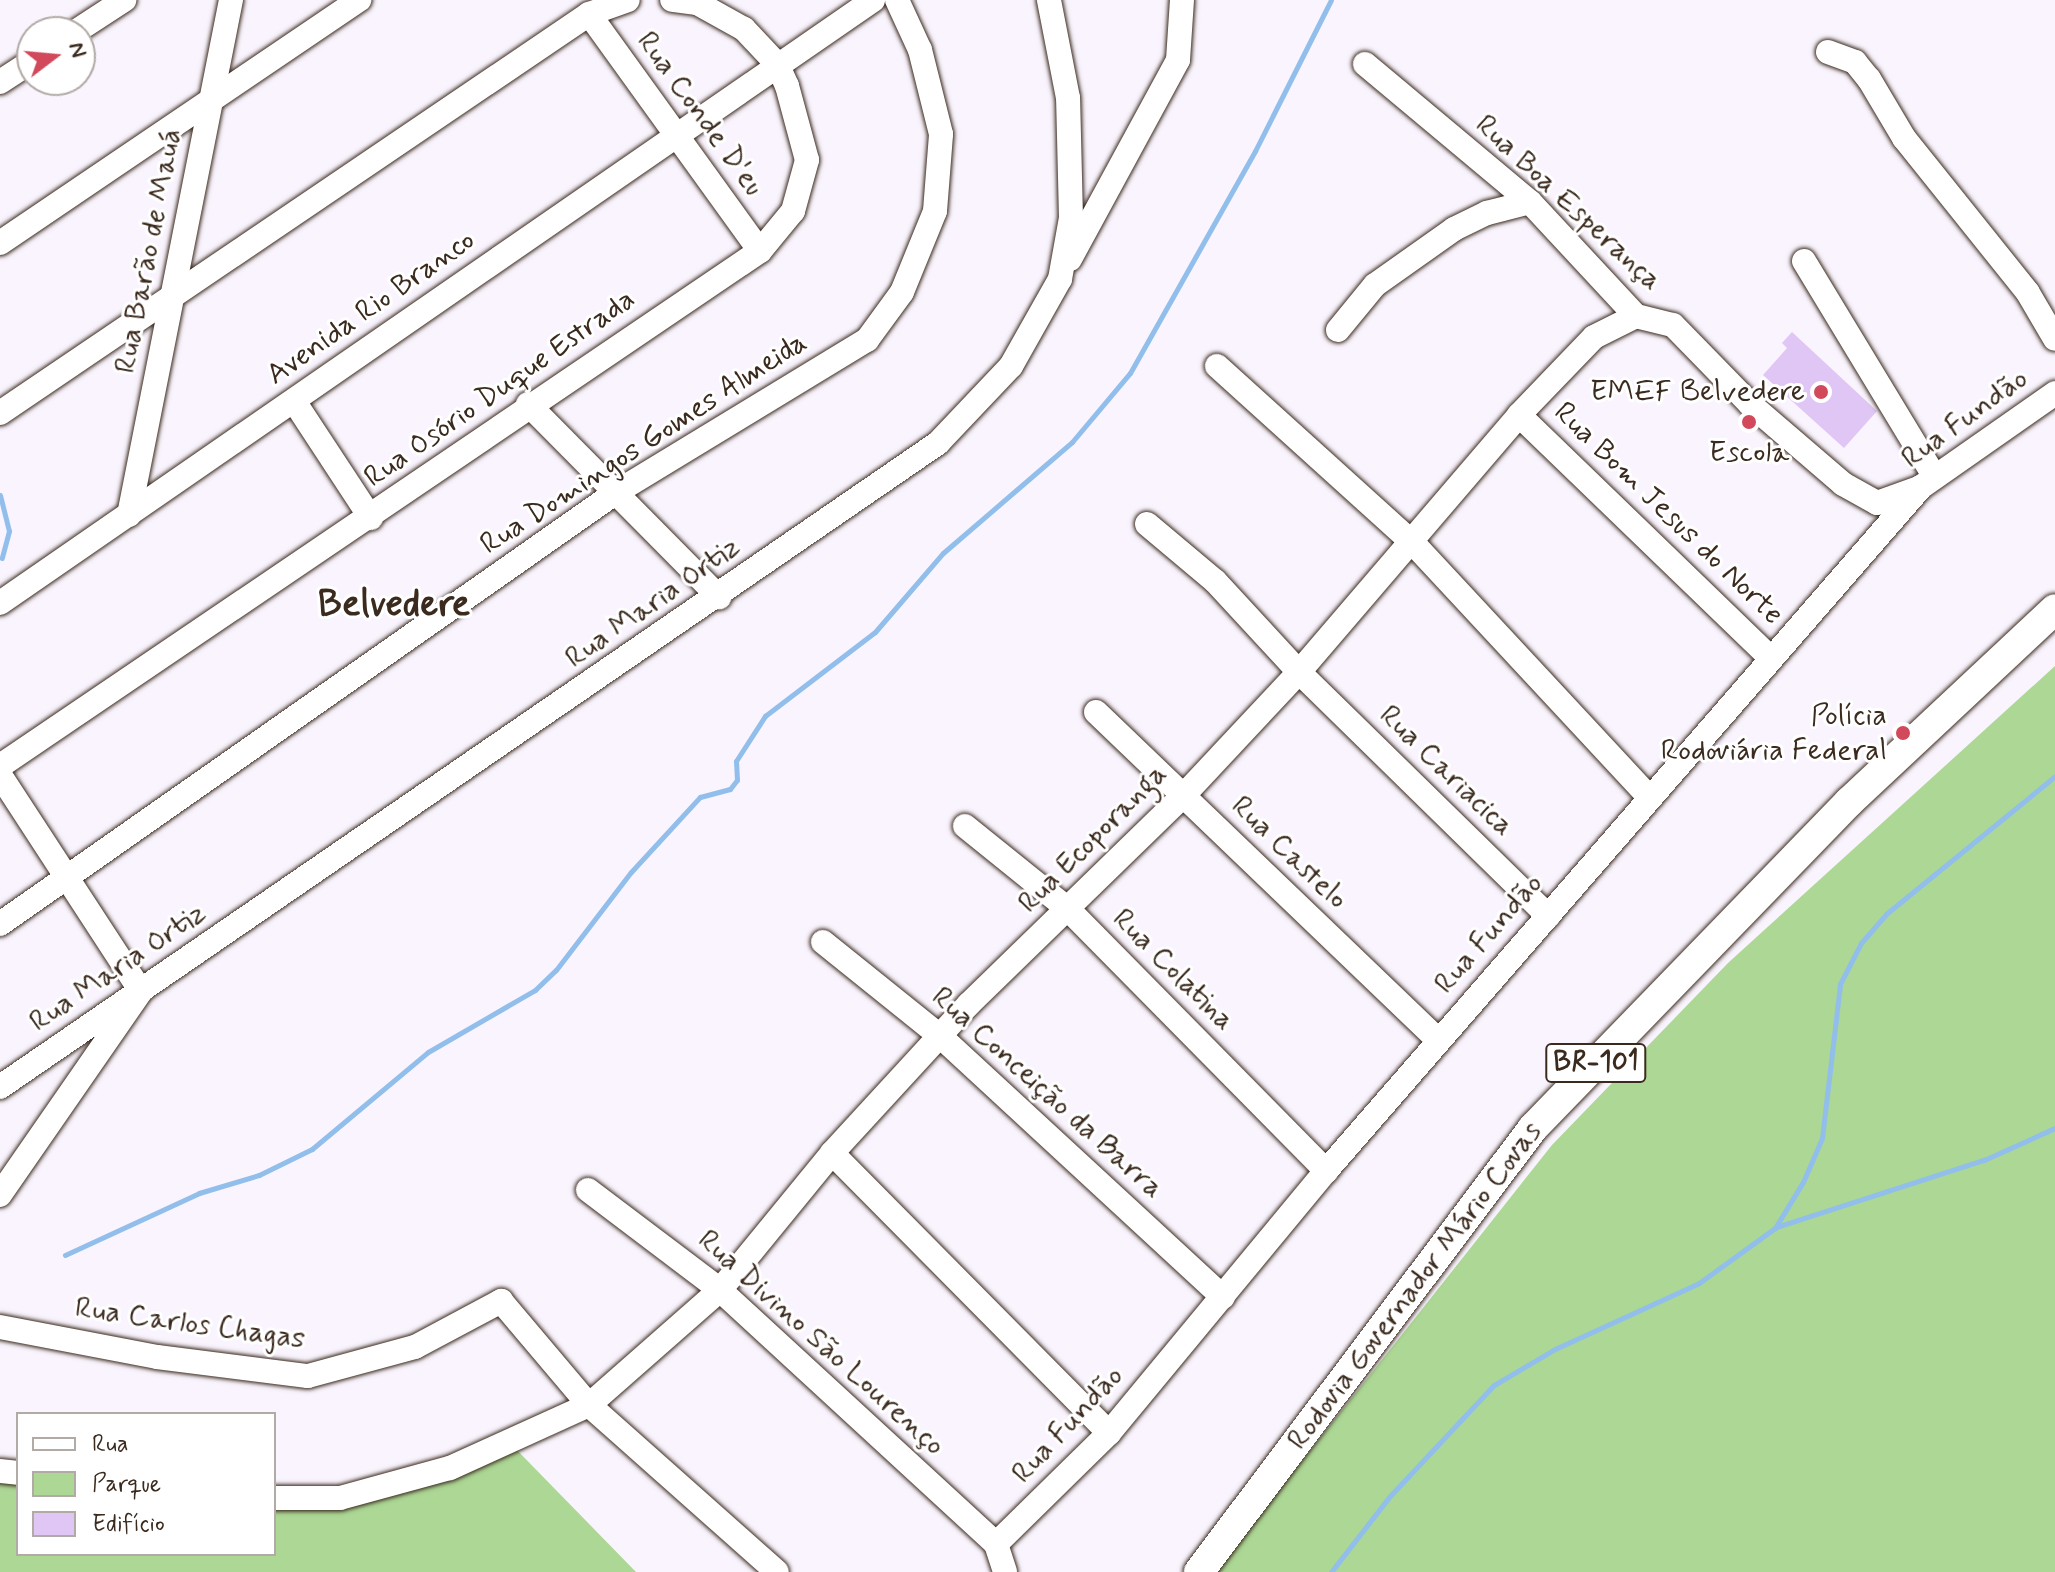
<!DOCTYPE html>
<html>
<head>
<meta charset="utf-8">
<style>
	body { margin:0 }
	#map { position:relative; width:2055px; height:1572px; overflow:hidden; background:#f9f4fd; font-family:Mynerve,sans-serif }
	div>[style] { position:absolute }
	.green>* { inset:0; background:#acd795 }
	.stream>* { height:5px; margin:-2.5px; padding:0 2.5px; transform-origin:2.5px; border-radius:2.5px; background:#91beeb }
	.building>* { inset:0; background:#dfc6f5 }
	.roads { filter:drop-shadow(0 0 2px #3b2a1e) drop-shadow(0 0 2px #3b2a1e) }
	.minor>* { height:24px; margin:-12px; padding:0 12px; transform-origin:12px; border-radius:12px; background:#fff }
	.major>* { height:30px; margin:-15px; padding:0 15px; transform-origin:15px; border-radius:15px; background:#fff }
	.dots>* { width:22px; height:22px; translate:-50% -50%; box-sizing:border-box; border:4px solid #fff; border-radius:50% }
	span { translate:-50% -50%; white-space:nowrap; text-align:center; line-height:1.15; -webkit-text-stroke:6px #fff; paint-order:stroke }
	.shield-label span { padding:2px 6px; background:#fff; border:2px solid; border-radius:6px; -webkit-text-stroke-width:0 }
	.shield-label { font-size:28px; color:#3b2a1e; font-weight:700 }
	.street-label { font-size:30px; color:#3b2a1e }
	.poi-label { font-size:30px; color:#3b2a1e }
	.right { translate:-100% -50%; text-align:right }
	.district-label { font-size:38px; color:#3b2a1e; font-weight:700 }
	.legend { position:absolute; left:16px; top:1412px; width:260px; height:144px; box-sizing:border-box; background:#fff; border:2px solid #b1aaa5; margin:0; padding:10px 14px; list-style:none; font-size:24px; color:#3b2a1e }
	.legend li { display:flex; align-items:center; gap:16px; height:40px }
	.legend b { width:40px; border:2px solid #b1aaa5 }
	.north { position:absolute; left:16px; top:16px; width:80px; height:80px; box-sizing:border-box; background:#fff; border:2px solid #b1aaa5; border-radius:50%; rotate:74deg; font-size:22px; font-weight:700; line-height:32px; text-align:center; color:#3b2a1e }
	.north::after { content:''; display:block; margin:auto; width:28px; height:36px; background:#d1495b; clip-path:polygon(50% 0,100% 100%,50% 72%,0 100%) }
</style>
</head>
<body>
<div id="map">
	<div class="green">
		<i style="clip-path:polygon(2055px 666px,2055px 1572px,1214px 1572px,1552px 1145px,1728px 963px)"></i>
		<i style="clip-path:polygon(511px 1444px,636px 1572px,0 1572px,0 1471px,18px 1473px,18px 1554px,274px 1554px,274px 1499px,305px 1501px)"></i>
	</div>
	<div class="stream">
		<i style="left:0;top:495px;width:37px;rotate:76deg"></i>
		<i style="left:9px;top:531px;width:28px;rotate:105deg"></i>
		<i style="left:1776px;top:1227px;width:219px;rotate:-17.9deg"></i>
		<i style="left:1984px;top:1160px;width:78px;rotate:-24.3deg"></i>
		<i style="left:65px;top:1255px;width:148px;rotate:-24.8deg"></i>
		<i style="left:199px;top:1193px;width:63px;rotate:-16.7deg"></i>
		<i style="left:259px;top:1175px;width:59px;rotate:-26.1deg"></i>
		<i style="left:312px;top:1149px;width:151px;rotate:-39.9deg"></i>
		<i style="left:428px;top:1052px;width:124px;rotate:-30.1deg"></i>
		<i style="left:535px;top:990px;width:29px;rotate:-44deg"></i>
		<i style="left:556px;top:970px;width:123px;rotate:-52.6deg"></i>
		<i style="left:631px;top:872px;width:102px;rotate:-47.4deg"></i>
		<i style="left:700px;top:797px;width:31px;rotate:-15deg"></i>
		<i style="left:730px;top:789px;width:11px;rotate:-52deg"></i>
		<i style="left:737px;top:780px;width:19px;rotate:-93deg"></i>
		<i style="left:736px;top:761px;width:54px;rotate:-57.2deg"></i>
		<i style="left:765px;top:716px;width:138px;rotate:-37.4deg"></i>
		<i style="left:875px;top:632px;width:104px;rotate:-49.3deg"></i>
		<i style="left:943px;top:553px;width:170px;rotate:-40.7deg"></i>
		<i style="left:1072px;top:442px;width:90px;rotate:-50deg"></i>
		<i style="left:1130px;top:373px;width:255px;rotate:-60.6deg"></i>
		<i style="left:1255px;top:151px;width:169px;rotate:-63.3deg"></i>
		<i style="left:1331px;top:1572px;width:96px;rotate:-52.2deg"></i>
		<i style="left:1390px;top:1496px;width:152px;rotate:-46.9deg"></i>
		<i style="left:1494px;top:1385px;width:71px;rotate:-30.5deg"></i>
		<i style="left:1555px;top:1349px;width:158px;rotate:-24.6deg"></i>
		<i style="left:1699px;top:1283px;width:94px;rotate:-35.9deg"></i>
		<i style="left:1775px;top:1228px;width:54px;rotate:-58.7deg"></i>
		<i style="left:1803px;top:1182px;width:48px;rotate:-66.6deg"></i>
		<i style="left:1822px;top:1138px;width:155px;rotate:-83.3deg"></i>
		<i style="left:1840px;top:984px;width:46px;rotate:-62.9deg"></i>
		<i style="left:1861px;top:943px;width:38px;rotate:-49deg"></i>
		<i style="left:1886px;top:914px;width:218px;rotate:-39.2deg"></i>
	</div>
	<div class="building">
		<i style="clip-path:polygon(1792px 332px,1877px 411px,1844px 448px,1763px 375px,1787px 348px,1782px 343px)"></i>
	</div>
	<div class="roads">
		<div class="minor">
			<i style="left:589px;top:14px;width:292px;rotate:54.2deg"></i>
			<i style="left:75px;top:32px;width:59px;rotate:-33.1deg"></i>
			<i style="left:1828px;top:52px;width:29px;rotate:20deg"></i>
			<i style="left:1855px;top:62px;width:22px;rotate:51deg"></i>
			<i style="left:1869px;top:79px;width:69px;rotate:59.3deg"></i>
			<i style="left:1904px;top:138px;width:198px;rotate:51.3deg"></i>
			<i style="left:2028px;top:293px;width:53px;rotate:59.6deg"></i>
			<i style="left:1365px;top:64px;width:215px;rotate:39.9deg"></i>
			<i style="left:1530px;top:202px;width:156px;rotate:47.1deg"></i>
			<i style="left:1636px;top:316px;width:38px;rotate:14deg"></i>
			<i style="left:1673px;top:325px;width:110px;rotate:45.7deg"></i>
			<i style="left:1750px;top:404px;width:123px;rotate:40.7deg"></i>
			<i style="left:1843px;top:484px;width:39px;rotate:29deg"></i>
			<i style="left:1877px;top:503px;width:45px;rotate:-19.7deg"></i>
			<i style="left:0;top:82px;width:38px;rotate:-33deg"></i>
			<i style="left:0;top:243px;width:434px;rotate:-34.1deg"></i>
			<i style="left:1070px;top:259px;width:226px;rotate:-61.5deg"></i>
			<i style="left:1178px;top:60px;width:60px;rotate:-86.2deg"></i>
			<i style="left:1804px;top:261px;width:251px;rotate:58.8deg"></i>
			<i style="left:1338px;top:330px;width:58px;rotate:-50.6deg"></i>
			<i style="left:1375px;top:285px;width:97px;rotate:-35.3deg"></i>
			<i style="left:1454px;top:229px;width:37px;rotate:-26deg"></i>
			<i style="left:1487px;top:213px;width:44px;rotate:-14.3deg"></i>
			<i style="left:1217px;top:366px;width:264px;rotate:42.1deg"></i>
			<i style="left:1413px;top:543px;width:348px;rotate:47.1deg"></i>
			<i style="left:294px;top:401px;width:140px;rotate:56.7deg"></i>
			<i style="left:528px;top:404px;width:272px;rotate:45.3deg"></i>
			<i style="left:0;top:413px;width:711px;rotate:-34.11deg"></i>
			<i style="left:589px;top:14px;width:41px;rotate:-19.7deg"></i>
			<i style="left:1519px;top:415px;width:351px;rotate:44deg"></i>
			<i style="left:129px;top:515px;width:525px;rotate:-78.8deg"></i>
			<i style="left:1147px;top:524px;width:89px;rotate:40deg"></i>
			<i style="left:1215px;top:581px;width:124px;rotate:47.3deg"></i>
			<i style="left:1299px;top:672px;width:349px;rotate:44.4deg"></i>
			<i style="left:0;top:603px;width:1061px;rotate:-34.63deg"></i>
			<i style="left:1096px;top:712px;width:475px;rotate:43.8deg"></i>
			<i style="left:0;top:766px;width:918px;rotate:-34.12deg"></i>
			<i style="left:760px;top:251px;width:52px;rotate:-50.5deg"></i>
			<i style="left:793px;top:211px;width:53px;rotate:-74.6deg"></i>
			<i style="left:807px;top:160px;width:77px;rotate:-105.1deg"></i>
			<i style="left:787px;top:86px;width:24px;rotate:-114deg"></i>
			<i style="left:777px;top:64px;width:48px;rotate:-133.3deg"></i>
			<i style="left:744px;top:29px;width:54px;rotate:-151deg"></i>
			<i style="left:697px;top:3px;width:25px;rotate:-173deg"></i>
			<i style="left:0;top:775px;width:258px;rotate:56.9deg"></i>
			<i style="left:141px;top:991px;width:248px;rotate:124.7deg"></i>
			<i style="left:965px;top:826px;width:132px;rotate:38.9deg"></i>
			<i style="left:1068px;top:909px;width:368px;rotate:45.4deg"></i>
			<i style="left:0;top:924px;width:751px;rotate:-35.02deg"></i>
			<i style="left:615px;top:493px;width:295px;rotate:-31.3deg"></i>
			<i style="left:867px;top:340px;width:59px;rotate:-53.9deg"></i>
			<i style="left:902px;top:292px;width:87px;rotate:-67.8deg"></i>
			<i style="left:935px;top:211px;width:77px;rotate:-85.5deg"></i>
			<i style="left:941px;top:134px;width:87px;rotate:-104deg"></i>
			<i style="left:920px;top:50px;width:55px;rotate:-114.7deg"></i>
			<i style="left:823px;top:942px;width:150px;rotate:38.8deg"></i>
			<i style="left:940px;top:1036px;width:385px;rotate:42.7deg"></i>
			<i style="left:0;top:1087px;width:1138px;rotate:-34.47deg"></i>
			<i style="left:938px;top:443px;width:106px;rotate:-46.5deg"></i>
			<i style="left:1011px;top:366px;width:100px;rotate:-60.6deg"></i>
			<i style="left:1060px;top:279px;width:62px;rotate:-79.8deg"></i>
			<i style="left:1071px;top:218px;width:120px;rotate:-91.4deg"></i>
			<i style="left:1068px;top:98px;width:100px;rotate:-101deg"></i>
			<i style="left:832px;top:1153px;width:394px;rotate:45.3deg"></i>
			<i style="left:588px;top:1190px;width:166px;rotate:37.1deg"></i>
			<i style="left:720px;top:1290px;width:375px;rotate:42.6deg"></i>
			<i style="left:996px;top:1544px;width:29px;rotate:72deg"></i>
			<i style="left:0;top:1327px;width:160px;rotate:10.8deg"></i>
			<i style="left:157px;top:1357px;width:152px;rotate:7.2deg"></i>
			<i style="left:308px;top:1376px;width:111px;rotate:-15.2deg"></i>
			<i style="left:415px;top:1347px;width:98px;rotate:-28.1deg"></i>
			<i style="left:501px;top:1301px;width:136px;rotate:49.8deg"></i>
			<i style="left:589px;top:1405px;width:251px;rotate:41.6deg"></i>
			<i style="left:0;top:1471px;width:18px;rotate:6deg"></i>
			<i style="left:274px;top:1498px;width:66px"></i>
			<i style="left:340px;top:1498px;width:114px;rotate:-15.3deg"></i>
			<i style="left:450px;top:1468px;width:153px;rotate:-24.4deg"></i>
			<i style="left:589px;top:1405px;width:174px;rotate:-41.3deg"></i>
			<i style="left:720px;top:1290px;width:177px;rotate:-50.7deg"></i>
			<i style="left:832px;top:1153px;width:202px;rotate:-47.4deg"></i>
			<i style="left:969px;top:1004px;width:298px;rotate:-44.2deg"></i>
			<i style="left:1183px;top:796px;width:170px;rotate:-46.9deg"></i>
			<i style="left:1299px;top:672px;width:338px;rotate:-49.4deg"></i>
			<i style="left:1519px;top:415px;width:108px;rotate:-46.1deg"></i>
			<i style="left:1594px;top:337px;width:47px;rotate:-26.6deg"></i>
			<i style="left:996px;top:1544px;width:158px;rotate:-44.5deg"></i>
			<i style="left:1109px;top:1433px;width:340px;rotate:-50.4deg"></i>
			<i style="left:1326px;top:1171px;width:907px;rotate:-48.98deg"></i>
			<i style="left:1921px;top:487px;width:164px;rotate:-35deg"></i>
		</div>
		<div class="major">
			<i style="left:1199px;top:1572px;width:556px;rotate:-53.05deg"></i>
			<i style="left:1533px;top:1128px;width:454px;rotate:-45.9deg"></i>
			<i style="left:1849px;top:802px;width:282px;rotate:-43.1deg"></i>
		</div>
	</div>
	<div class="dots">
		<i style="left:1821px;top:392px;background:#d1495b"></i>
		<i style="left:1749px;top:422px;background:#d1495b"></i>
		<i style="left:1903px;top:733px;background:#d1495b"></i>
	</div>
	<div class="shield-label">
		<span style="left:1596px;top:1063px">BR-101</span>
	</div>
	<div class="street-label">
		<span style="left:700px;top:114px;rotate:54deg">Rua Conde D'eu</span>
		<span style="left:1568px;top:203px;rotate:43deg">Rua Boa Esperança</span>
		<span style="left:149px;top:251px;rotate:-79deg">Rua Barão de Mauá</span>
		<span style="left:371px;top:308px;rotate:-35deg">Avenida Rio Branco</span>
		<span style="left:500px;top:389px;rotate:-35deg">Rua Osório Duque Estrada</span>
		<span style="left:1965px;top:419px;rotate:-36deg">Rua Fundão</span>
		<span style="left:644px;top:444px;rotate:-33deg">Rua Domingos Gomes Almeida</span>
		<span style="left:1668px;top:514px;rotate:44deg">Rua Bom Jesus do Norte</span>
		<span style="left:653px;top:603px;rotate:-35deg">Rua Maria Ortiz</span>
		<span style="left:1446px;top:771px;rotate:44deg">Rua Cariacica</span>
		<span style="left:1093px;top:839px;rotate:-45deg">Rua Ecoporanga</span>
		<span style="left:1289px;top:853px;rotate:44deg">Rua Castelo</span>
		<span style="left:1489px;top:934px;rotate:-49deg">Rua Fundão</span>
		<span style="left:118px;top:968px;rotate:-34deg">Rua Maria Ortiz</span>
		<span style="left:1173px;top:970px;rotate:45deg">Rua Colatina</span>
		<span style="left:1047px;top:1093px;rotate:42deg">Rua Conceição da Barra</span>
		<span style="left:1415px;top:1286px;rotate:-53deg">Rodovia Governador Mário Covas</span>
		<span style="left:190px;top:1324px;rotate:8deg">Rua Carlos Chagas</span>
		<span style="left:821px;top:1343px;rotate:42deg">Rua Divino São Lourenço</span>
		<span style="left:1068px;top:1425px;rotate:-47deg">Rua Fundão</span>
	</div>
	<div class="poi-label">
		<span class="right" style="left:1805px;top:392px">EMEF Belvedere</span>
		<span style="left:1749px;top:453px">Escola</span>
		<span class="right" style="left:1887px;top:733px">Polícia<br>Rodoviária Federal</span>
	</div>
	<div class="district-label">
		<span style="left:394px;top:605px">Belvedere</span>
	</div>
	<ul class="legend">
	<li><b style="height:10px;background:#fff"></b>Rua</li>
	<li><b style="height:22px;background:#acd795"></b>Parque</li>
	<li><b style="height:22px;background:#dfc6f5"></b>Edifício</li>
	</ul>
	<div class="north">N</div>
</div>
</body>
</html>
